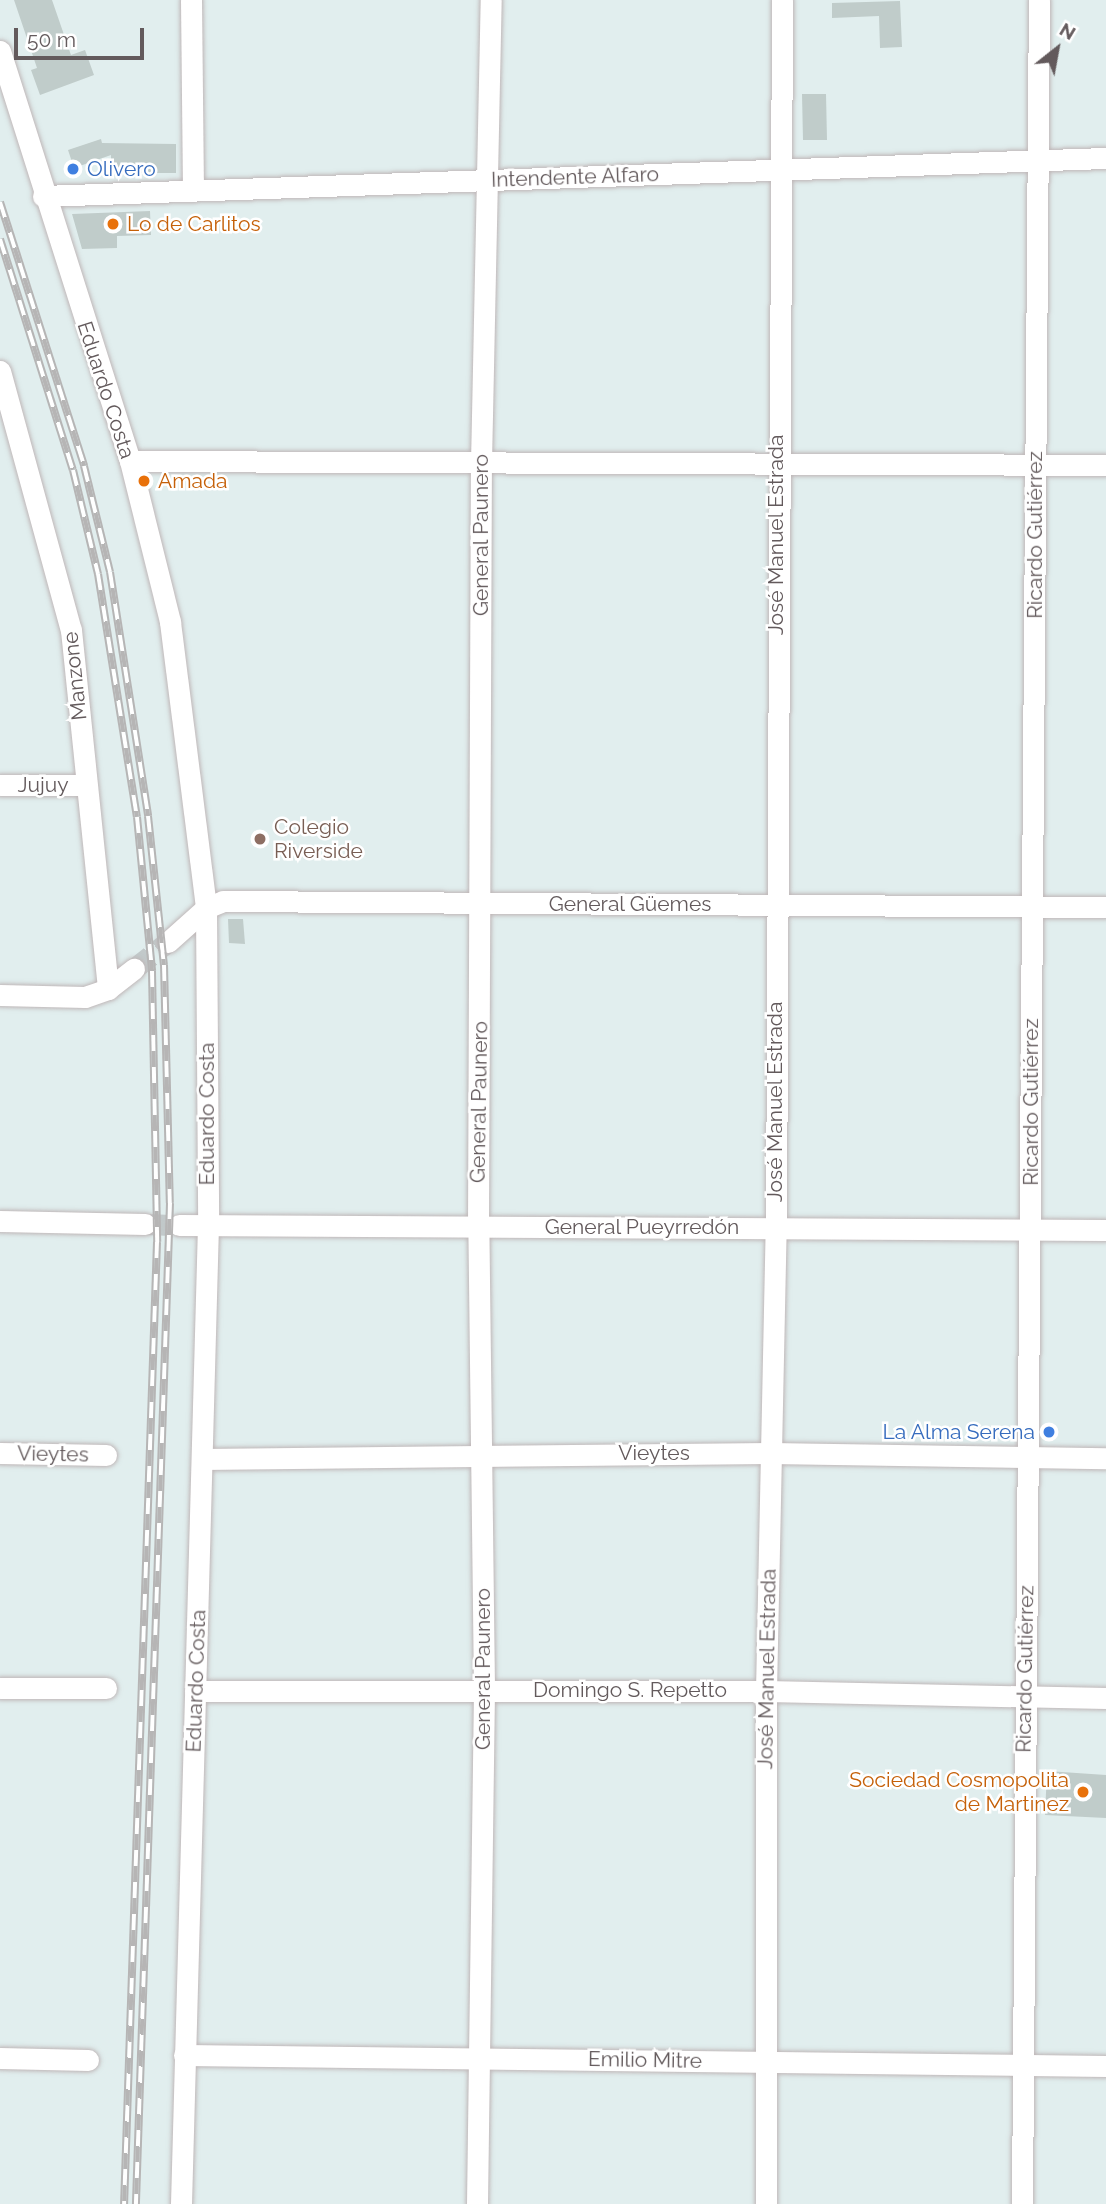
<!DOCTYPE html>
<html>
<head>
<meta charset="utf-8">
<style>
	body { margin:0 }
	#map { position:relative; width:1106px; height:2204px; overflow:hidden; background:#e1eeee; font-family:Raleway,sans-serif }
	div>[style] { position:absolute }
	.building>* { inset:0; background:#c0ccca }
	.street-tunnel>* { height:21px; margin-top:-10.5px; transform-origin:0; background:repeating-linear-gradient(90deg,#c2c9ca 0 21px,transparent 0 31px) }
	.roads { filter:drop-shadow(0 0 2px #bfb7b8) drop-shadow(0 0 2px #bfb7b8) }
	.street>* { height:21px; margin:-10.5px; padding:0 10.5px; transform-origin:10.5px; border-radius:10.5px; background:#fff }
	.rail>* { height:8px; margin-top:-4px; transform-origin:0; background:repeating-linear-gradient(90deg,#fff 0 16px,#b6b5b5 0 32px); box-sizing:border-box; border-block:2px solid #b6b5b5 }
	.dots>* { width:19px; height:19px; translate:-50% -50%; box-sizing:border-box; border:4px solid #fff; border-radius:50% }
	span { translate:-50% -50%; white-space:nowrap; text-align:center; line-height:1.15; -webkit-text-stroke:5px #fff; paint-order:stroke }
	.shop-label { font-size:21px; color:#366cbe }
	.left { translate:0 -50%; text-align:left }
	.right { translate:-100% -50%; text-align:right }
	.street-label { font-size:21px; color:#635a5c }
	.food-label { font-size:21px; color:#c56008 }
	.education-label { font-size:21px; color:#785e54 }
	.north { position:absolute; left:1022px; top:14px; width:70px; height:70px; -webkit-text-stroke:5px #fff; paint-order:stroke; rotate:31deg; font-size:19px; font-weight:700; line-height:28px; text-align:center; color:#635a5c }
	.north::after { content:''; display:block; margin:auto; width:24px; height:32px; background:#635a5c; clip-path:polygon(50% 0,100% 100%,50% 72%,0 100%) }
	.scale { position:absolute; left:14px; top:28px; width:130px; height:32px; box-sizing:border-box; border:4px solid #635a5c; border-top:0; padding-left:9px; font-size:21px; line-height:24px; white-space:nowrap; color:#635a5c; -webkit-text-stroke:5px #fff; paint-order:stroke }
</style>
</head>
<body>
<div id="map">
	<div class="building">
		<i style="clip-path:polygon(14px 0,52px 0,71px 55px,85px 50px,94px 75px,40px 95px,31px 70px,37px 68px)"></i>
		<i style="clip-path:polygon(900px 1px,902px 47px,880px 48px,879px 16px,832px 18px,832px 3px)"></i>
		<i style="clip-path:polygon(802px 94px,826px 94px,827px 140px,803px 140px)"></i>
		<i style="clip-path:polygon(101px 139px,102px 143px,176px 144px,176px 173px,111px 173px,111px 155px,74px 168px,68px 150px)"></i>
		<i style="clip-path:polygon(150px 211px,151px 235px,117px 236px,117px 248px,82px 249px,72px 214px)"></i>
		<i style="clip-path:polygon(228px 919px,243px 919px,245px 944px,229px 943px)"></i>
		<i style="clip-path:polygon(1047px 1771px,1106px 1775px,1106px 1818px,1045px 1815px)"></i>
	</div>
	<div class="street-tunnel">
		<i style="left:134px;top:969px;width:43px;rotate:-38.5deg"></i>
		<i style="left:145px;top:1224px;width:34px;rotate:2deg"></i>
	</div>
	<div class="roads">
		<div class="street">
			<i style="left:191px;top:0;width:190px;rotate:89.4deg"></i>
			<i style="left:0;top:51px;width:430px;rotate:72.4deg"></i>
			<i style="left:130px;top:461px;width:166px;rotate:76deg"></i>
			<i style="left:170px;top:622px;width:288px;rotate:82.8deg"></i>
			<i style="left:206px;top:908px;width:317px;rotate:89.6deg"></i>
			<i style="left:208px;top:1225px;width:979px;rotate:91.58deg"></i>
			<i style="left:43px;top:196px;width:1064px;rotate:-2.05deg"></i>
			<i style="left:0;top:371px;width:269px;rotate:74.7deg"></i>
			<i style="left:71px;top:630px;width:361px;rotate:84.1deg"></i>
			<i style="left:130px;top:461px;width:976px;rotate:0.23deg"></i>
			<i style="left:0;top:785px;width:86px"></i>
			<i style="left:168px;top:942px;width:51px;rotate:-41.8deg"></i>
			<i style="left:206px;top:908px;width:18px;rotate:-22deg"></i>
			<i style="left:223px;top:901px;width:883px;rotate:0.39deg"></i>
			<i style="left:0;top:995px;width:85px;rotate:1.3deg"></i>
			<i style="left:85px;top:997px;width:24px;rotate:-19deg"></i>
			<i style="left:108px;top:989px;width:33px;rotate:-38deg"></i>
			<i style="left:0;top:1221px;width:145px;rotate:1.2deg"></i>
			<i style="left:179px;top:1225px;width:927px;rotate:0.31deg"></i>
			<i style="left:0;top:1453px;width:106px;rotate:1.1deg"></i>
			<i style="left:202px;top:1459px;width:568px;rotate:-0.61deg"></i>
			<i style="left:770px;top:1453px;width:336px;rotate:0.9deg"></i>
			<i style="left:0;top:1688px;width:106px"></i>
			<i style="left:195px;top:1691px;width:571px"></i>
			<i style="left:766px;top:1691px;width:340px;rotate:1.2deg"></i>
			<i style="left:184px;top:2055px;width:922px;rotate:0.68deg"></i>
			<i style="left:0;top:2058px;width:88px;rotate:1.3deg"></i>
			<i style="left:477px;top:2204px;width:515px;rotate:-89.22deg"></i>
			<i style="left:484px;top:1689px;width:462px;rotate:-90.7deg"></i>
			<i style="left:478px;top:1227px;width:764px;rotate:-89.78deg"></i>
			<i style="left:481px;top:463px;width:463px;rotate:-88.8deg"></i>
			<i style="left:766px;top:2204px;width:513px;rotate:-90deg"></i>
			<i style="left:766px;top:1691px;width:463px;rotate:-88.8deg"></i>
			<i style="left:776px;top:1228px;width:1228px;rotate:-89.72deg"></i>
			<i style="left:1022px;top:2204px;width:2204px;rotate:-89.56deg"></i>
		</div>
	</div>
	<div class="rail">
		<i style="left:0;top:202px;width:277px;rotate:72.3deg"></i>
		<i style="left:84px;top:466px;width:109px;rotate:76.2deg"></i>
		<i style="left:110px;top:572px;width:247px;rotate:81.1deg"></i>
		<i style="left:148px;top:816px;width:150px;rotate:83.9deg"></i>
		<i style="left:164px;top:965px;width:238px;rotate:88.6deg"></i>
		<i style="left:170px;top:1203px;width:1002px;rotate:91.95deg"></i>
		<i style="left:0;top:239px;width:242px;rotate:72.5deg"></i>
		<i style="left:73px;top:470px;width:107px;rotate:76.5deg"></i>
		<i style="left:98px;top:574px;width:246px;rotate:80.9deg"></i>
		<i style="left:137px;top:817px;width:155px;rotate:84.4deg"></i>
		<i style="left:152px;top:971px;width:271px;rotate:88.9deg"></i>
		<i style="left:157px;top:1242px;width:963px;rotate:91.96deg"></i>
	</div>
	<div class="dots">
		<i style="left:73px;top:169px;background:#3f7fe0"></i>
		<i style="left:113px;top:224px;background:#e8710a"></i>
		<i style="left:144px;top:481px;background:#e8710a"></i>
		<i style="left:260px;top:839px;background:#8d6e63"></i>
		<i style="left:1049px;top:1432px;background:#3f7fe0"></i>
		<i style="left:1083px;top:1792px;background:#e8710a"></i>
	</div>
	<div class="shop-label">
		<span class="left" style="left:87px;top:169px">Olivero</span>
		<span class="right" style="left:1035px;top:1432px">La Alma Serena</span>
	</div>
	<div class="street-label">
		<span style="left:575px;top:177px;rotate:-2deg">Intendente Alfaro</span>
		<span style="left:106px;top:390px;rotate:72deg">Eduardo Costa</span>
		<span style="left:481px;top:535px;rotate:-90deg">General Paunero</span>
		<span style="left:776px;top:535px;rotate:-90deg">José Manuel Estrada</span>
		<span style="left:1035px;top:535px;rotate:-90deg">Ricardo Gutiérrez</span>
		<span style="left:75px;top:676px;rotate:-96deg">Manzone</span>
		<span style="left:43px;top:785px">Jujuy</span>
		<span style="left:630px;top:904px">General Güemes</span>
		<span style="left:479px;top:1102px;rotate:-89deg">General Paunero</span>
		<span style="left:775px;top:1102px;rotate:-90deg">José Manuel Estrada</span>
		<span style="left:1031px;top:1102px;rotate:-90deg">Ricardo Gutiérrez</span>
		<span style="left:207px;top:1114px;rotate:-90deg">Eduardo Costa</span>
		<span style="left:642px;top:1227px">General Pueyrredón</span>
		<span style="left:654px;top:1453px">Vieytes</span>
		<span style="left:53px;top:1454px;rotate:1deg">Vieytes</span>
		<span style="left:483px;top:1669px;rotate:-90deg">General Paunero</span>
		<span style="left:767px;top:1669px;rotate:-89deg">José Manuel Estrada</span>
		<span style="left:1025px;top:1669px;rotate:-89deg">Ricardo Gutiérrez</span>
		<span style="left:196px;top:1681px;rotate:-88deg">Eduardo Costa</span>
		<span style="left:630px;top:1690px">Domingo S. Repetto</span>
		<span style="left:645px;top:2060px;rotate:1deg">Emilio Mitre</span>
	</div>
	<div class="food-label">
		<span class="left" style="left:127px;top:224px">Lo de Carlitos</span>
		<span class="left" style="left:158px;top:481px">Amada</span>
		<span class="right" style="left:1069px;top:1792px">Sociedad Cosmopolita<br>de Martinez</span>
	</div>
	<div class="education-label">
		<span class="left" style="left:274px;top:839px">Colegio<br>Riverside</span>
	</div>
	<div class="north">N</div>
	<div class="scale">50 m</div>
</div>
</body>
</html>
